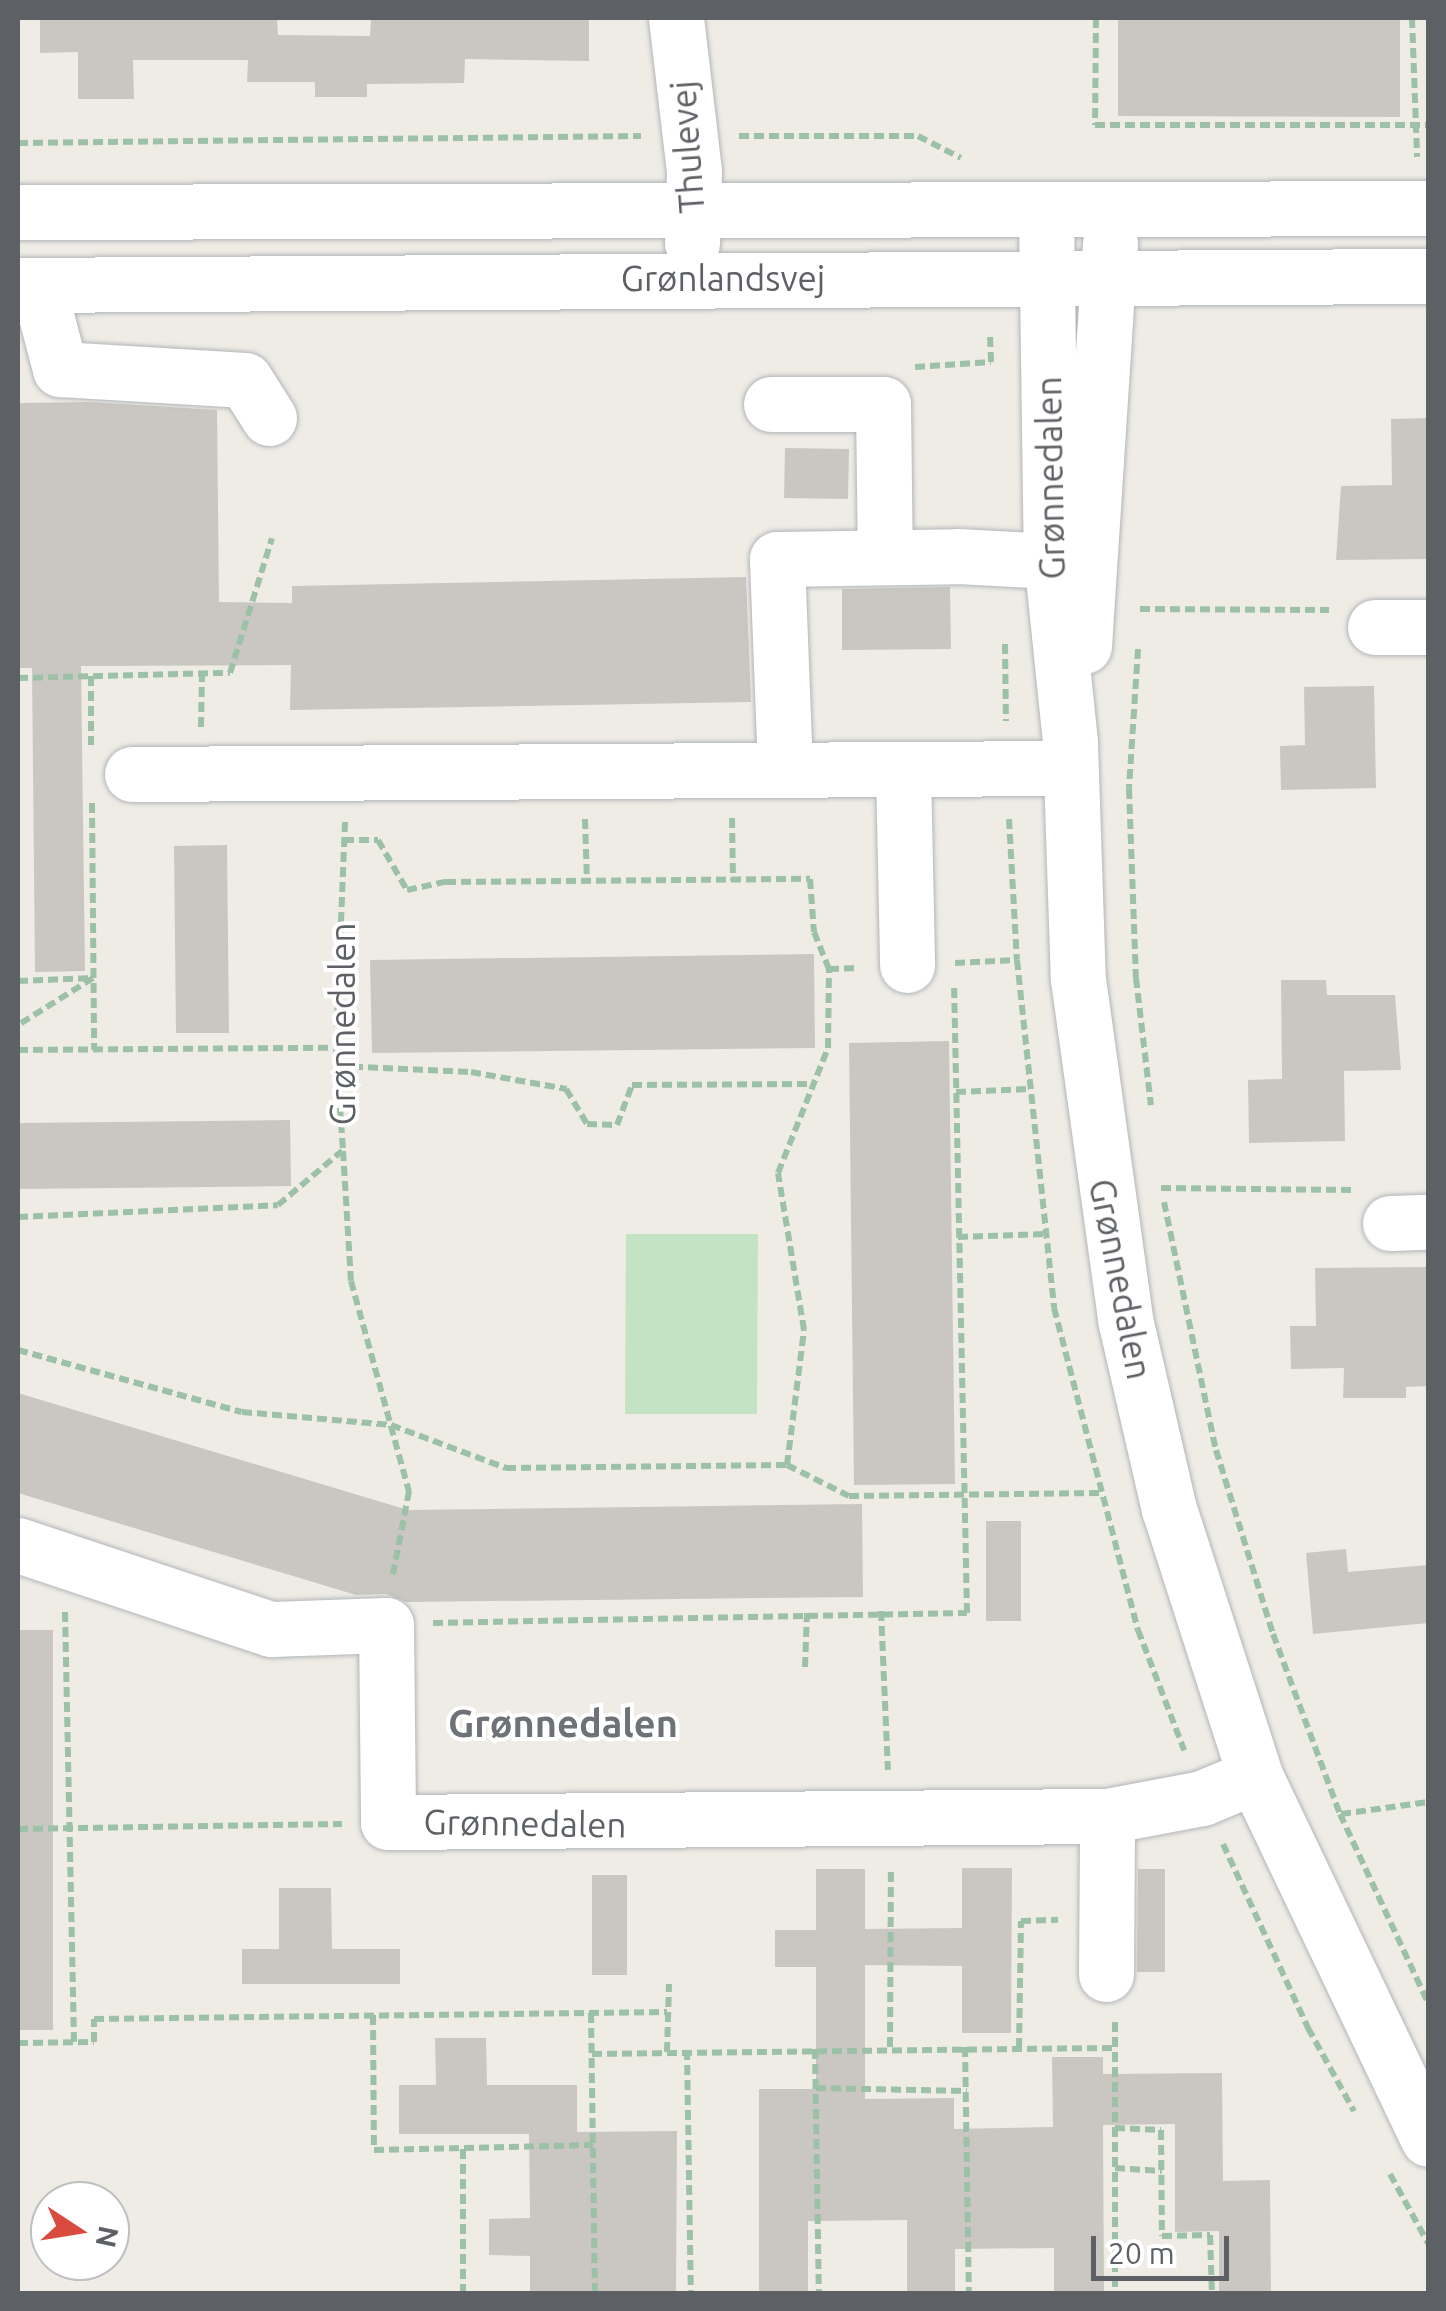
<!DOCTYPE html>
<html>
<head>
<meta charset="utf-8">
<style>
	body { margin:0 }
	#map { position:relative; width:1446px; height:2311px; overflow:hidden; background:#eeece5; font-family:Ubuntu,sans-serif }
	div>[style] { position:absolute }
	.green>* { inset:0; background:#c4e3c4 }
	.building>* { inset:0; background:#cac7c2 }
	.path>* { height:6px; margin-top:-3px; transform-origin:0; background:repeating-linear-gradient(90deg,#9cc1a7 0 10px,transparent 0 15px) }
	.roads { filter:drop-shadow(0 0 2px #b2b5b9) drop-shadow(0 0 2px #b2b5b9) }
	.minor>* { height:55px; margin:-27.5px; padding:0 27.5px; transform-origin:27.5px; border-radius:27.5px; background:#fff }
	span { translate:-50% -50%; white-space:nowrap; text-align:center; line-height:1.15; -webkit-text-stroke:8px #fff; paint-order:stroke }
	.street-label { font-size:35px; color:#5d6064 }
	.neighbourhood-label { font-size:38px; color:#6e7276; font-weight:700 }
	.frame { position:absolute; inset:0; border:20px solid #5d6064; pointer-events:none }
	.north { position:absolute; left:30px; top:2181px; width:100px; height:100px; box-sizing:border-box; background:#fff; border:2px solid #bebfc1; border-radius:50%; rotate:102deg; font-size:28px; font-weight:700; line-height:40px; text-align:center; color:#5d6064 }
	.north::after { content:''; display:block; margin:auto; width:35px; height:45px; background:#da4b3f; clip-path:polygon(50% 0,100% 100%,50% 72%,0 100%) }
	.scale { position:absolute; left:1091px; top:2236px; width:138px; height:45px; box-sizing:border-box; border:5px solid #5d6064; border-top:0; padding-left:12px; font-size:30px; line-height:35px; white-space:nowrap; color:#5d6064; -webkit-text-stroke:8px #fff; paint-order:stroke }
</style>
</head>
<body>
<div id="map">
	<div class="green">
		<i style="clip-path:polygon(626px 1234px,758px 1234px,757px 1414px,625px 1414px)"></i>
	</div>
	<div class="building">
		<i style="clip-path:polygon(40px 18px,277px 18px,278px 35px,370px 36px,371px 18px,589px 18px,589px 61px,465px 59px,464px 83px,367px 84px,367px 97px,315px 97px,315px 82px,247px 82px,248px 60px,133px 60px,134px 99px,78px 99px,78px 52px,40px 53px)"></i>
		<i style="clip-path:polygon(1118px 18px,1400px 18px,1400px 117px,1118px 116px)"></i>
		<i style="clip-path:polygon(90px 402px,217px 410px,219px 602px,292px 603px,292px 586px,746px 577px,751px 702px,290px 710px,291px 665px,81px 666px,85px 971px,35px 972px,32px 668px,18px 668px,18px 403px)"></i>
		<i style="clip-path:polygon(1428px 418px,1428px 559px,1336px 560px,1341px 486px,1392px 485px,1391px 419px)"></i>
		<i style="clip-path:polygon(785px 448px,849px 449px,848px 499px,784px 498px)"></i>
		<i style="clip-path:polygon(950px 587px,951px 649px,842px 650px,842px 589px)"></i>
		<i style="clip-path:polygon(1374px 686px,1376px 788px,1281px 790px,1280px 746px,1305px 745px,1304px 687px)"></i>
		<i style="clip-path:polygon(227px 845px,229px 1033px,176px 1033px,174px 846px)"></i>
		<i style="clip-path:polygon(814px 954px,815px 1048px,372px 1053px,370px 960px)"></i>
		<i style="clip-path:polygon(1281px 980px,1326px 980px,1327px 995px,1395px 995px,1401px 1070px,1344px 1071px,1345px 1141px,1249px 1143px,1248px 1080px,1282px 1079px)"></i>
		<i style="clip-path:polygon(949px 1041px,955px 1484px,854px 1485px,849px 1043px)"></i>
		<i style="clip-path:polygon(290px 1120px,291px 1186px,18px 1189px,18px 1123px)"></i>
		<i style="clip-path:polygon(1428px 1267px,1428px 1386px,1406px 1387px,1406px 1398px,1343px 1398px,1344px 1368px,1291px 1369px,1290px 1326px,1316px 1326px,1315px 1268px)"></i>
		<i style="clip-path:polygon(18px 1393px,408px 1510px,862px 1504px,863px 1597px,406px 1602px,386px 1594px,356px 1595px,18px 1493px)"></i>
		<i style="clip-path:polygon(986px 1521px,1021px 1521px,1021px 1621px,986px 1621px)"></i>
		<i style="clip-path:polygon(1346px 1549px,1348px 1572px,1428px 1565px,1428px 1623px,1313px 1634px,1306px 1553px)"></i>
		<i style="clip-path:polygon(18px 1630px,53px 1630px,53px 2030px,18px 2030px)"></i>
		<i style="clip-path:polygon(962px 1868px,1012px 1868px,1011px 2033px,962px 2033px,962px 1966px,865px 1965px,865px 2099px,954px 2098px,954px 2129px,1053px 2127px,1052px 2057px,1103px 2057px,1103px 2074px,1222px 2073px,1223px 2181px,1270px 2180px,1271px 2294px,1219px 2294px,1219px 2231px,1175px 2232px,1175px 2124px,1103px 2125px,1104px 2294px,1054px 2294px,1054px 2248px,955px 2249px,955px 2294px,907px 2294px,907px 2220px,808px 2221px,808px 2294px,759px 2294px,759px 2089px,816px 2089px,816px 1967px,775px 1967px,775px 1930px,816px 1930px,816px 1869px,865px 1869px,865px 1929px,962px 1928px)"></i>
		<i style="clip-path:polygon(1138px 1869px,1165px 1869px,1165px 1972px,1137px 1972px)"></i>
		<i style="clip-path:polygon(592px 1875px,627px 1875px,627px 1975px,592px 1975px)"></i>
		<i style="clip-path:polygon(279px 1888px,331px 1888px,332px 1949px,400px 1949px,400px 1984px,242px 1984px,242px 1949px,279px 1949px)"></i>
		<i style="clip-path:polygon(435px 2038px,486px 2038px,487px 2085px,577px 2085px,577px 2132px,677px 2131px,676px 2294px,530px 2294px,530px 2256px,489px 2255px,489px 2219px,530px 2218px,529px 2134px,399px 2134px,399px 2085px,436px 2085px)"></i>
	</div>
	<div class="path">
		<i style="left:1096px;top:18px;width:107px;rotate:90.5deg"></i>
		<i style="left:1095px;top:125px;width:333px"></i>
		<i style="left:1412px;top:18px;width:139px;rotate:87.9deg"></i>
		<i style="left:739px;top:136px;width:179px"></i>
		<i style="left:918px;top:136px;width:48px;rotate:27.1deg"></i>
		<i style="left:18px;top:143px;width:623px;rotate:-0.64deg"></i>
		<i style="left:915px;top:367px;width:76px;rotate:-3.8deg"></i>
		<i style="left:991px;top:362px;width:28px;rotate:-92deg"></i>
		<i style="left:1140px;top:609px;width:189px;rotate:0.3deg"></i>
		<i style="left:1005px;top:644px;width:77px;rotate:89.3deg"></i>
		<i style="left:1138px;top:649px;width:140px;rotate:93.7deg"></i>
		<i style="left:1129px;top:789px;width:189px;rotate:87.9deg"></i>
		<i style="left:1136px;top:978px;width:128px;rotate:83.3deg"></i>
		<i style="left:91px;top:676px;width:69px;rotate:90deg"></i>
		<i style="left:18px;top:678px;width:212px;rotate:-1.4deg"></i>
		<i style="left:230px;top:673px;width:141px;rotate:-72.7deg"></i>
		<i style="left:201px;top:727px;width:53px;rotate:-88.9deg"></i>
		<i style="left:92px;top:803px;width:247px;rotate:89.5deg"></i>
		<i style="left:732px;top:818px;width:63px;rotate:89.1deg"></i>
		<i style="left:585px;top:819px;width:64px;rotate:88.2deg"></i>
		<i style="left:1009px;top:819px;width:141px;rotate:86.8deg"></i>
		<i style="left:1017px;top:960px;width:350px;rotate:83.9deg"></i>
		<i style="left:1054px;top:1308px;width:333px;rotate:75.4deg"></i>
		<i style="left:1138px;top:1630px;width:129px;rotate:69deg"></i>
		<i style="left:345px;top:822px;width:226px;rotate:92.3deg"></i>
		<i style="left:336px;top:1048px;width:103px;rotate:86.1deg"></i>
		<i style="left:343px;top:1151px;width:130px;rotate:86.5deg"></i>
		<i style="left:351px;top:1281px;width:218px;rotate:74.6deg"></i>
		<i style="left:409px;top:1491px;width:90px;rotate:100.9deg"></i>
		<i style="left:344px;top:840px;width:34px"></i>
		<i style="left:378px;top:840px;width:58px;rotate:59.9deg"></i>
		<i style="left:407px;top:890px;width:40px;rotate:-12deg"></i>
		<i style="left:446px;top:882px;width:364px;rotate:-0.5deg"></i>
		<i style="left:810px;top:879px;width:53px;rotate:85.7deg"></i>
		<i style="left:814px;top:932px;width:40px;rotate:68deg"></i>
		<i style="left:955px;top:963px;width:62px;rotate:-2.8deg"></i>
		<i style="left:18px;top:981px;width:75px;rotate:-2.3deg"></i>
		<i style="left:93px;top:978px;width:89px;rotate:147.9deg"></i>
		<i style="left:18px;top:1050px;width:318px;rotate:-0.4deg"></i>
		<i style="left:338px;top:1066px;width:133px;rotate:2.6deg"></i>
		<i style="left:471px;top:1072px;width:97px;rotate:10.1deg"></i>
		<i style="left:566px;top:1089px;width:41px;rotate:59deg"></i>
		<i style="left:587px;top:1124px;width:30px;rotate:2deg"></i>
		<i style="left:617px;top:1125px;width:43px;rotate:-69.4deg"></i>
		<i style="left:632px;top:1085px;width:179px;rotate:-0.3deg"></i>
		<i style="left:956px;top:1092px;width:74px;rotate:-2.3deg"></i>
		<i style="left:1161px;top:1188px;width:194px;rotate:0.6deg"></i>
		<i style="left:1164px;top:1202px;width:253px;rotate:78.2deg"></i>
		<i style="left:1216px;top:1450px;width:193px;rotate:72.8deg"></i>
		<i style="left:1273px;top:1634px;width:192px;rotate:69.6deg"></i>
		<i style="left:1340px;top:1814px;width:208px;rotate:65deg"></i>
		<i style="left:18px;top:1217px;width:260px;rotate:-2.6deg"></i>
		<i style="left:278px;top:1205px;width:84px;rotate:-40.2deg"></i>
		<i style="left:958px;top:1237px;width:88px;rotate:-2deg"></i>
		<i style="left:18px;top:1350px;width:232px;rotate:15.5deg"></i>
		<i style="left:242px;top:1412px;width:150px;rotate:5deg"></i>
		<i style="left:391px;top:1425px;width:123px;rotate:20.5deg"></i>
		<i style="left:506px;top:1468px;width:281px;rotate:-0.6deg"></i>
		<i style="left:787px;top:1465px;width:69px;rotate:26.6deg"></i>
		<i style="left:849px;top:1496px;width:251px;rotate:-0.7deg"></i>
		<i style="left:787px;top:1465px;width:136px;rotate:-82.8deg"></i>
		<i style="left:804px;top:1330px;width:159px;rotate:-99.4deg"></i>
		<i style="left:778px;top:1173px;width:135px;rotate:-68.2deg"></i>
		<i style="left:828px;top:1048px;width:79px;rotate:-89.3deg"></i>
		<i style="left:829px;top:969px;width:29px;rotate:-2deg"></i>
		<i style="left:881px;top:1611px;width:159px;rotate:87.5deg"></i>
		<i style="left:65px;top:1612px;width:430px;rotate:88.8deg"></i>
		<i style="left:433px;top:1623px;width:534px;rotate:-1.07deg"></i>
		<i style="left:967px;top:1613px;width:629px;rotate:-91.18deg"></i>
		<i style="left:805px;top:1667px;width:54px;rotate:-87.9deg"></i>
		<i style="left:1341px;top:1814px;width:88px;rotate:-7.9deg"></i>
		<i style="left:18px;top:1829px;width:324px;rotate:-0.9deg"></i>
		<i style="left:1223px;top:1844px;width:203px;rotate:65.2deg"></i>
		<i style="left:1308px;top:2028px;width:95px;rotate:61deg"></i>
		<i style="left:591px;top:2013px;width:281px;rotate:89.2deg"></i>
		<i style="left:373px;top:2015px;width:135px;rotate:89.6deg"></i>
		<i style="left:374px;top:2150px;width:219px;rotate:-1.3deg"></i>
		<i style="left:1115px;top:2022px;width:272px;rotate:90deg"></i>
		<i style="left:18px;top:2043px;width:76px;rotate:-0.8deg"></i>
		<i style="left:94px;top:2042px;width:23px;rotate:-90deg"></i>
		<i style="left:94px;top:2019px;width:573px;rotate:-0.7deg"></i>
		<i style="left:890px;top:2047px;width:180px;rotate:-89.7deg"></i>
		<i style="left:965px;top:2047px;width:247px;rotate:89.1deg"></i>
		<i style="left:1019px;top:2048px;width:127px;rotate:-89.1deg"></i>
		<i style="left:1021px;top:1921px;width:37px;rotate:-2deg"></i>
		<i style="left:815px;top:2049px;width:245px;rotate:89.1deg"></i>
		<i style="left:687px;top:2050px;width:244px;rotate:89.1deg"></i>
		<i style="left:667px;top:2052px;width:68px;rotate:-88.3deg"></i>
		<i style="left:592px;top:2054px;width:522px;rotate:-0.66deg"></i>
		<i style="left:816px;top:2088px;width:151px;rotate:1.1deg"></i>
		<i style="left:1115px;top:2128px;width:46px;rotate:2.5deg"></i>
		<i style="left:1161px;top:2130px;width:106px;rotate:89.5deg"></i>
		<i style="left:1162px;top:2236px;width:48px;rotate:-1.2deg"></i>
		<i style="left:1210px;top:2235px;width:59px;rotate:88.1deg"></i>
		<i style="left:1115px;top:2168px;width:47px;rotate:3.7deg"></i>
		<i style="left:1390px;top:2174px;width:79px;rotate:61.2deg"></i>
		<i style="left:463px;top:2294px;width:145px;rotate:-90deg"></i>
	</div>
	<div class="roads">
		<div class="minor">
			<i style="left:676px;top:18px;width:155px;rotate:83.3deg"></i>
			<i style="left:694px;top:172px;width:71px;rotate:91.6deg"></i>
			<i style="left:18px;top:212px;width:1410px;rotate:-0.16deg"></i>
			<i style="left:1046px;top:213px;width:345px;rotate:89.2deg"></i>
			<i style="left:1051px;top:558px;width:186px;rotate:84.1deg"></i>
			<i style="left:1070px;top:743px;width:236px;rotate:88.1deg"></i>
			<i style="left:1078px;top:979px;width:343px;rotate:82.1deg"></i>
			<i style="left:1125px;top:1319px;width:195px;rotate:77deg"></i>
			<i style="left:1169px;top:1509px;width:281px;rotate:72.1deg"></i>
			<i style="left:1255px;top:1776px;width:402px;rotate:64.5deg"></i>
			<i style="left:18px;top:285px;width:1410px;rotate:-0.37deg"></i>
			<i style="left:38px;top:285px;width:87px;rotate:75.3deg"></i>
			<i style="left:60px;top:369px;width:185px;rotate:3.4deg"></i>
			<i style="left:245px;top:380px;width:45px;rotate:57.7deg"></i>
			<i style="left:771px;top:404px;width:112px"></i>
			<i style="left:883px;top:404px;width:153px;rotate:89.3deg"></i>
			<i style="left:1375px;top:627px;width:53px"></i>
			<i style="left:1084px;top:646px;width:404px;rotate:-86.3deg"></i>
			<i style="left:785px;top:769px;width:210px;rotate:-92.2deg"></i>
			<i style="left:777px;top:559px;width:181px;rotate:-0.9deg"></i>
			<i style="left:958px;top:556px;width:130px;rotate:3.1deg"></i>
			<i style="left:903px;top:769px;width:196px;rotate:88.8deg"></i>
			<i style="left:132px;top:774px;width:938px;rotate:-0.37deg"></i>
			<i style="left:1390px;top:1223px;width:38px;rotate:-2deg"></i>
			<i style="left:18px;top:1545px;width:267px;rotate:18.4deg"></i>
			<i style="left:271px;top:1629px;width:115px;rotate:-2deg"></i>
			<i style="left:386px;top:1625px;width:197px;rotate:89.4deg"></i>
			<i style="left:388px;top:1822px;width:719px;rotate:-0.48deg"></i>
			<i style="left:1107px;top:1816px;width:97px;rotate:-10.7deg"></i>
			<i style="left:1202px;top:1798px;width:57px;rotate:-22.5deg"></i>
			<i style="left:1106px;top:1974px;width:158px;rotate:-89.6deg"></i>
		</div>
	</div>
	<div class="street-label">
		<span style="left:687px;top:147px;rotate:-94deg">Thulevej</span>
		<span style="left:723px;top:278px">Grønlandsvej</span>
		<span style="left:1050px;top:478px;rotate:-91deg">Grønnedalen</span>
		<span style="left:342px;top:1024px;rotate:-90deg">Grønnedalen</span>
		<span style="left:1121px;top:1279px;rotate:79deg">Grønnedalen</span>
		<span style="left:525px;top:1823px;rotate:1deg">Grønnedalen</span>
	</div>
	<div class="neighbourhood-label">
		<span style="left:563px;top:1724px">Grønnedalen</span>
	</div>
	<div class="frame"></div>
	<div class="north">N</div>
	<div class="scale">20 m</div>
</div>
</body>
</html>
